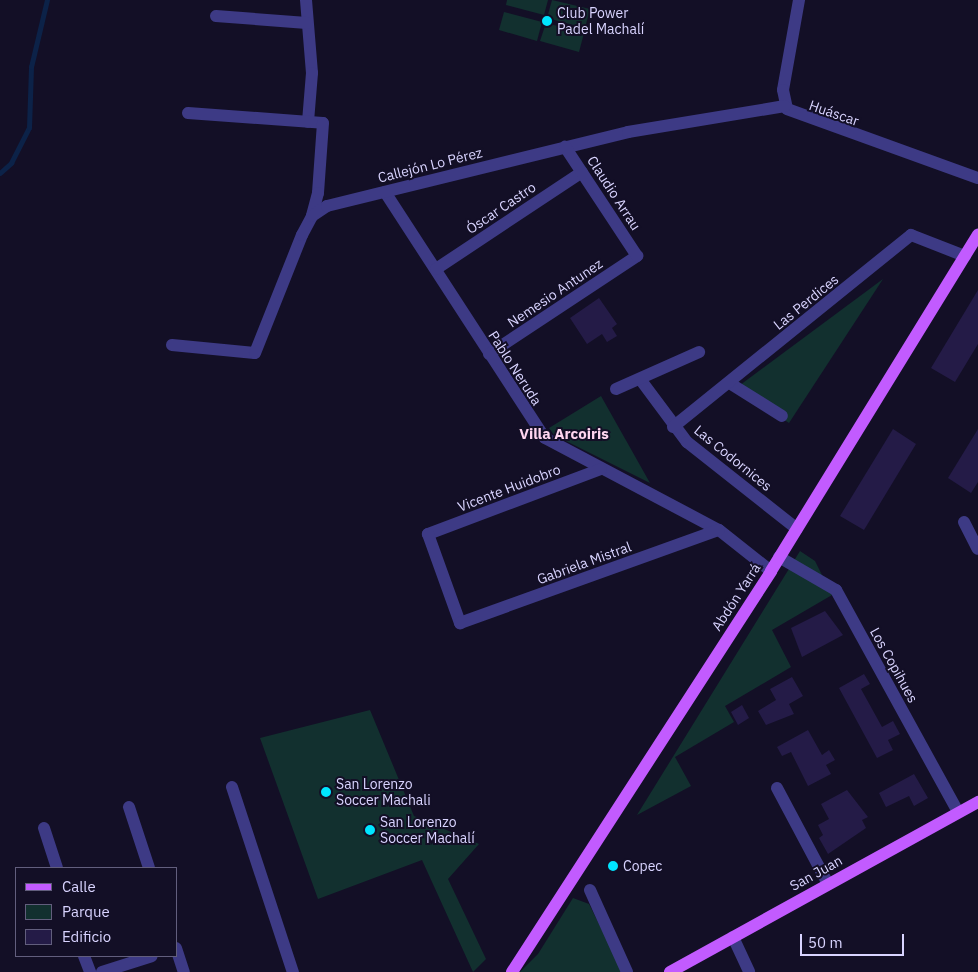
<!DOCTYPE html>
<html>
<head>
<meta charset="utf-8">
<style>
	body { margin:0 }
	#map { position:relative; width:978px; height:972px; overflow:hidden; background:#130f26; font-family:"IBM Plex Sans",sans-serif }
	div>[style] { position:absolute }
	.green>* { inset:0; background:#12302f }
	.stream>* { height:4.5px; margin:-2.25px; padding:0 2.25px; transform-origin:2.25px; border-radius:2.25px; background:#0c2248 }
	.building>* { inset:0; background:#241b47 }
	.minor>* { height:12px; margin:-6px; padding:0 6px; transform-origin:6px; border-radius:6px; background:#3d3a85 }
	.major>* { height:12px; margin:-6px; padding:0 6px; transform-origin:6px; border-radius:6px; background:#c25bff }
	.dots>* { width:14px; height:14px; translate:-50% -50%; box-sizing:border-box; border:2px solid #130f26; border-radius:50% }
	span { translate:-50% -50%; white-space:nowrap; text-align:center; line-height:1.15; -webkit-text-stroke:4px #130f26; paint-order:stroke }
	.poi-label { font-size:14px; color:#d9d4ff }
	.left { translate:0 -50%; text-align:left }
	.street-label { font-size:14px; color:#d9d4ff }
	.neighbourhood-label { font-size:15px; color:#ffd6f0; font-weight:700 }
	.legend { position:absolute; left:15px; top:867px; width:162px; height:90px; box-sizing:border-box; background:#130f26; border:1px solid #625e7d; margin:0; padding:6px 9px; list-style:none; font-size:15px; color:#d9d4ff }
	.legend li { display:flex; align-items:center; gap:10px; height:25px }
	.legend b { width:25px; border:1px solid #625e7d }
	.scale { position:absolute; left:800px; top:934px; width:104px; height:22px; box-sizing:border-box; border:2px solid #d9d4ff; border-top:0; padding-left:6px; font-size:15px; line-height:18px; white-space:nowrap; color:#d9d4ff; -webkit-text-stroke:4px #130f26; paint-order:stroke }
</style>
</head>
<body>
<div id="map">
	<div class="green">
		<i style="clip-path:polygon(507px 0,548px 0,544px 15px,506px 5px)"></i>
		<i style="clip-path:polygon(552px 0,590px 9px,585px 28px,547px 18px)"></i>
		<i style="clip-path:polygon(504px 12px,542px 22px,537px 41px,499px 30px)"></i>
		<i style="clip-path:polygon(546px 23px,584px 33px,579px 52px,540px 41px)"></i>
		<i style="clip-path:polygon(883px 279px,789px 423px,736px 388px)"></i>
		<i style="clip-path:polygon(601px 396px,650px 483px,554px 435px,549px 428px)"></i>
		<i style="clip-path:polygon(800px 551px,815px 561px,832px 595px,772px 630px,791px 667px,725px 706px,734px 722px,675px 757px,691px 786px,637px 815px)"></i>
		<i style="clip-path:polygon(370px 710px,414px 816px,479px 844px,448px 879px,486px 959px,473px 972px,422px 860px,318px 899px,260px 738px)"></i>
		<i style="clip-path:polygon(573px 898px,589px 904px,623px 972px,520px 972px,538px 954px)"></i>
	</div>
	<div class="stream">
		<i style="left:0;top:173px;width:15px;rotate:-42deg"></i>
		<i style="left:11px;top:163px;width:39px;rotate:-63deg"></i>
		<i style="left:29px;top:128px;width:61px;rotate:-88.1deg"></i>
		<i style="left:31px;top:67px;width:69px;rotate:-76.6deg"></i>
	</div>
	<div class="building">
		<i style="clip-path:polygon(978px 290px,978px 344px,955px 382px,931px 368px)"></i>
		<i style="clip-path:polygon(599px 298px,617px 324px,612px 328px,617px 336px,607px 342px,602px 334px,587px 344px,570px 318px)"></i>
		<i style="clip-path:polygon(893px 429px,916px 444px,864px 530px,840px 516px)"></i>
		<i style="clip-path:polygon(978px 429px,978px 482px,971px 493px,948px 478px)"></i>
		<i style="clip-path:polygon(825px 611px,843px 635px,802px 657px,791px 628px)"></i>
		<i style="clip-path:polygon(864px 674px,870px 684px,861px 689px,882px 727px,893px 721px,900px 734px,888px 740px,893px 750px,877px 758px,839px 688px)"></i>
		<i style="clip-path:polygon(792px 677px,803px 696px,789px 704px,794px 714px,766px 725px,758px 711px,776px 700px,770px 689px)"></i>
		<i style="clip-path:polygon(742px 705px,749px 718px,738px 725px,731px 712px)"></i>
		<i style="clip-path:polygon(808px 730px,822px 755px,829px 750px,835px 760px,826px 765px,831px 774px,808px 786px,791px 752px,782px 756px,777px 747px)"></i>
		<i style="clip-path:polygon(914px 774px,928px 798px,914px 806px,909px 796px,886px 807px,879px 793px)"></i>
		<i style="clip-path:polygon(847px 790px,868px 817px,862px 820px,866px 828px,828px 854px,819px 838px,823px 835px,818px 825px,829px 819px,821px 804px)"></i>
	</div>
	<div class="minor">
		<i style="left:306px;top:0;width:73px;rotate:85.3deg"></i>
		<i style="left:312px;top:73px;width:49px;rotate:94.7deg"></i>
		<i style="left:799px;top:0;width:91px;rotate:100.1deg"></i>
		<i style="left:783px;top:90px;width:19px;rotate:78deg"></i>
		<i style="left:787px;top:109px;width:203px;rotate:19.9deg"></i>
		<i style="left:216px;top:16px;width:91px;rotate:4.4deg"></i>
		<i style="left:188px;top:113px;width:135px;rotate:4.2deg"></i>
		<i style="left:323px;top:123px;width:70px;rotate:94.1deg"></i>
		<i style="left:318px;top:193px;width:24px;rotate:105deg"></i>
		<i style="left:385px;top:192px;width:293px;rotate:57deg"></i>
		<i style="left:545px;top:438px;width:197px;rotate:27.9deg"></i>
		<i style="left:719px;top:530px;width:66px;rotate:38.3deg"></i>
		<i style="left:436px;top:269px;width:175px;rotate:-33.6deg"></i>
		<i style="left:172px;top:345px;width:83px;rotate:5.5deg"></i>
		<i style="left:255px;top:353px;width:127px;rotate:-68.3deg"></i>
		<i style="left:302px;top:235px;width:21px;rotate:-62deg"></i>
		<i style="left:312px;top:216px;width:18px;rotate:-34deg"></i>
		<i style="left:327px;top:206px;width:310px;rotate:-13.8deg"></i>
		<i style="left:628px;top:132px;width:159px;rotate:-9.4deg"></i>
		<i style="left:489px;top:354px;width:178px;rotate:-33.5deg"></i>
		<i style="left:637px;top:256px;width:131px;rotate:-123.4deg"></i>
		<i style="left:640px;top:379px;width:79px;rotate:53.3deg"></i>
		<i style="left:687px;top:442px;width:140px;rotate:38.3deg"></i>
		<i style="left:731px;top:384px;width:60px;rotate:32.1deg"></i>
		<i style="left:616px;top:389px;width:91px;rotate:-24deg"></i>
		<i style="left:673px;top:427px;width:306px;rotate:-38.9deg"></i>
		<i style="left:911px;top:235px;width:58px;rotate:21.3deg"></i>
		<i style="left:601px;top:469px;width:185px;rotate:159.4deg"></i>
		<i style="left:428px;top:534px;width:95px;rotate:70.2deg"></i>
		<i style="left:460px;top:623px;width:275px;rotate:-19.8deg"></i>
		<i style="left:964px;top:522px;width:30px;rotate:63deg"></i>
		<i style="left:779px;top:557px;width:66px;rotate:30.1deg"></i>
		<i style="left:836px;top:590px;width:253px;rotate:61.2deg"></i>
		<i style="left:232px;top:787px;width:195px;rotate:71.8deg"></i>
		<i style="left:777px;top:788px;width:109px;rotate:62deg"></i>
		<i style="left:129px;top:807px;width:64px;rotate:71.8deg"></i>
		<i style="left:44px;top:828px;width:42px;rotate:72deg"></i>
		<i style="left:590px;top:890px;width:90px;rotate:65.7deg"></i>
		<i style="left:733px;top:937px;width:38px;rotate:65deg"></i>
		<i style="left:176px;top:948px;width:25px;rotate:72deg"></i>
		<i style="left:84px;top:956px;width:17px;rotate:69deg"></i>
		<i style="left:102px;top:972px;width:52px;rotate:-17.7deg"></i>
	</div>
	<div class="major">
		<i style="left:512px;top:972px;width:477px;rotate:-57.1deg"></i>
		<i style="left:771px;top:571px;width:395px;rotate:-58.4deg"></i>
		<i style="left:670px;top:972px;width:352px;rotate:-28.9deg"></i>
	</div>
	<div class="dots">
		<i style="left:547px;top:21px;background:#00e5ff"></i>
		<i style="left:326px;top:792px;background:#00e5ff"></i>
		<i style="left:370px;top:830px;background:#00e5ff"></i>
		<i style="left:613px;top:866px;background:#00e5ff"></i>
	</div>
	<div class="poi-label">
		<span class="left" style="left:557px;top:21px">Club Power<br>Padel Machalí</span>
		<span class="left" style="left:336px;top:792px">San Lorenzo<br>Soccer Machali</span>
		<span class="left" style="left:380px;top:830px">San Lorenzo<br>Soccer Machalí</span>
		<span class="left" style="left:623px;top:866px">Copec</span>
	</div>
	<div class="street-label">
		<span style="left:834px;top:113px;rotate:19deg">Huáscar</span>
		<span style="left:430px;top:165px;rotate:-14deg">Callejón Lo Pérez</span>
		<span style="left:614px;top:193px;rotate:57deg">Claudio Arrau</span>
		<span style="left:501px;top:208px;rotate:-34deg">Óscar Castro</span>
		<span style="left:555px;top:293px;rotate:-34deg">Nemesio Antunez</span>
		<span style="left:806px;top:302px;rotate:-39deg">Las Perdices</span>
		<span style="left:515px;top:368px;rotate:57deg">Pablo Neruda</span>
		<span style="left:733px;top:458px;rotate:39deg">Las Codornices</span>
		<span style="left:509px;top:488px;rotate:-21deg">Vicente Huidobro</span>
		<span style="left:584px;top:563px;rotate:-20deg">Gabriela Mistral</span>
		<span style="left:736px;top:597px;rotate:-57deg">Abdón Yarrá</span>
		<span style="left:894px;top:665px;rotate:61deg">Los Copihues</span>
		<span style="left:816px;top:873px;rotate:-29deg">San Juan</span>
	</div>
	<div class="neighbourhood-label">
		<span style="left:564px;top:434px">Villa Arcoiris</span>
	</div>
	<ul class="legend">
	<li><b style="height:6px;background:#c25bff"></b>Calle</li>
	<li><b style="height:14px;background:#12302f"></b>Parque</li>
	<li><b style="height:14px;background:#241b47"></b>Edificio</li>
	</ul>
	<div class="scale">50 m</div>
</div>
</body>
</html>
